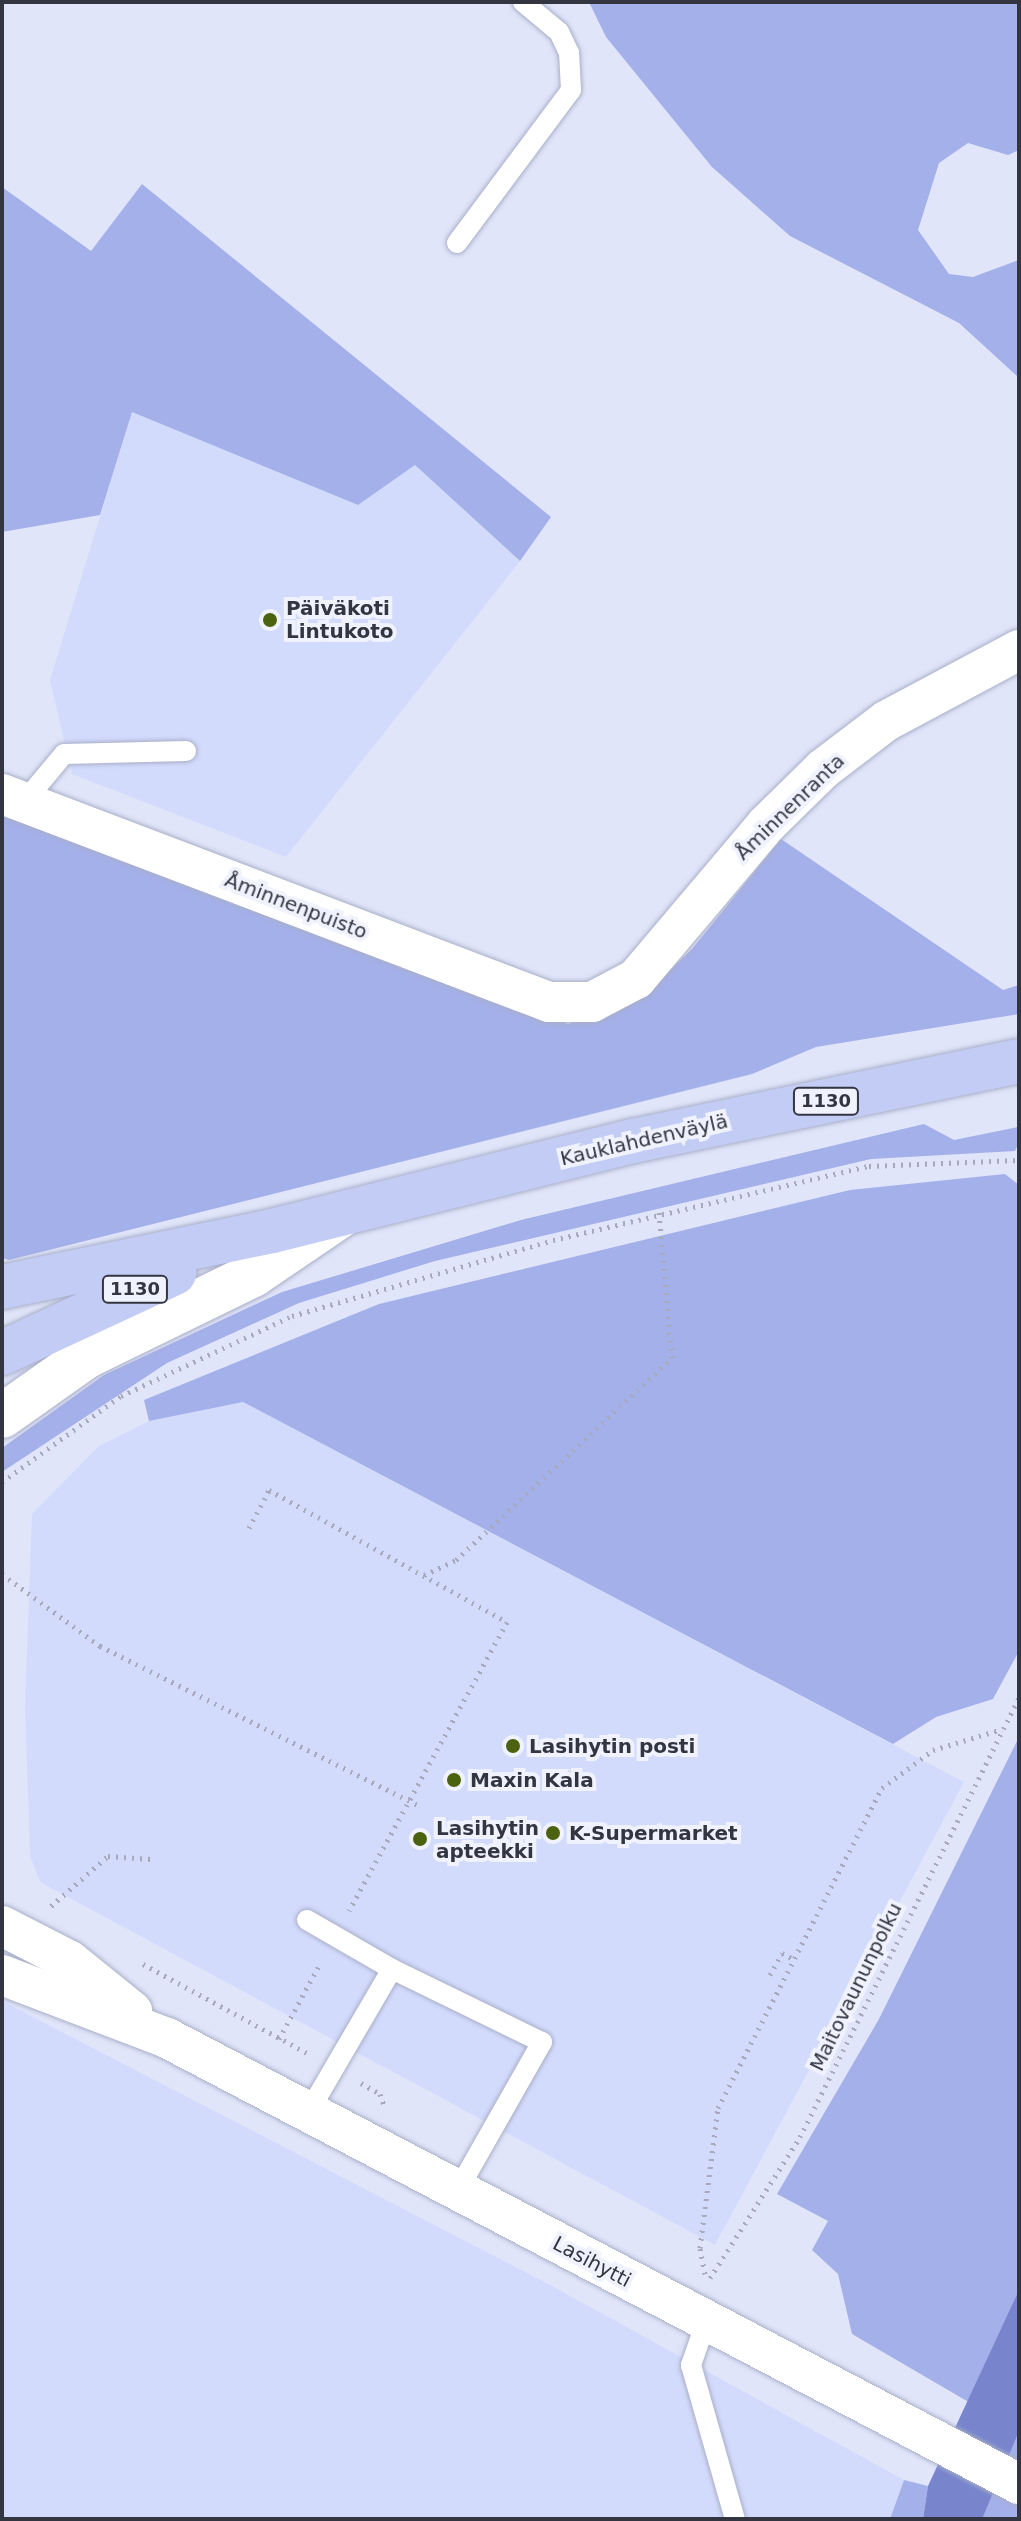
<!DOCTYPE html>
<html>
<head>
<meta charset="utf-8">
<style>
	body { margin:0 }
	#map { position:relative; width:1021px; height:2521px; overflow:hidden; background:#e0e5fa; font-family:"DejaVu Sans",sans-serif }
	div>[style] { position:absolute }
	.built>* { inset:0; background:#d3dbfd }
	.green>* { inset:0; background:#a4b0e9 }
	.water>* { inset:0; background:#7885cd }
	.path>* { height:5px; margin-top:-2.5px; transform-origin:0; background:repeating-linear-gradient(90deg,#a6aabc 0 2px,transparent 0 8px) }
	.roads { filter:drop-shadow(0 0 2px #a9afc8) drop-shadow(0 0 2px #a9afc8) }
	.lane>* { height:20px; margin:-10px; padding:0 10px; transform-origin:10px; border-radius:10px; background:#fff }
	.street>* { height:40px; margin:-20px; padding:0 20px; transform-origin:20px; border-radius:20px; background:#fff }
	.secondary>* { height:44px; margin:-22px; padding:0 22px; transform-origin:22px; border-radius:22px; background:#fff }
	.primary>* { height:44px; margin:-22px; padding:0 22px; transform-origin:22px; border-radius:22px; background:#c3ccf5 }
	.dots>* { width:22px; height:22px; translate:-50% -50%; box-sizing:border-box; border:4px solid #f0f3fe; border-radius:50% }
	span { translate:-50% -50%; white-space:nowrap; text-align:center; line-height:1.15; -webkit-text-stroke:8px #f0f3fe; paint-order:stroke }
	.shield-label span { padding:2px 6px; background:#f0f3fe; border:2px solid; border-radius:6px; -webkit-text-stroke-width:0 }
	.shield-label { font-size:18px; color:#333540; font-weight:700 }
	.poi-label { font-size:20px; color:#333540; font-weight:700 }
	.left { translate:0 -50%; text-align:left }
	.street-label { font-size:20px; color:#333540 }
	.frame { position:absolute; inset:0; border:4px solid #333540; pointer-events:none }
</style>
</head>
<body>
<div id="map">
	<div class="built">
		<i style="clip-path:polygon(132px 412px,358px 505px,415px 465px,520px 561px,286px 857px,72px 774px,50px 680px)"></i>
		<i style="clip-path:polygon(243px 1402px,964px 1782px,715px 2245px,40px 1882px,30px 1856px,25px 1705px,32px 1514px,99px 1446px,149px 1421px)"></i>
		<i style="clip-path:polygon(2px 2001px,552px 2286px,904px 2480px,890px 2519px,2px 2519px)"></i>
	</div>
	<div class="green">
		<i style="clip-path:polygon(589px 2px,1019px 2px,1019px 150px,1008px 155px,968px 143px,939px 163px,918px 230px,949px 274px,973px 277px,1019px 260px,1019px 378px,959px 323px,790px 236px,712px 167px,606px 37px)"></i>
		<i style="clip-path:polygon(142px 184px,551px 517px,520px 561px,415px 465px,358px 505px,132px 412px,100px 515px,2px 532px,2px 187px,91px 251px)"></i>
		<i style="clip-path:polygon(2px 815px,568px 1024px,639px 1000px,692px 949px,781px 839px,1003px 990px,1019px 985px,1019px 1014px,816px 1047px,752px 1074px,9px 1260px,2px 1258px)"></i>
		<i style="clip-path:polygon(924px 1124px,954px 1140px,1018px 1127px,1019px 1142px,1015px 1151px,871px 1159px,435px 1261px,299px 1303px,167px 1363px,2px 1472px,2px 1448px,104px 1375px,282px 1292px,521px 1220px)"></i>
		<i style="clip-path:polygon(1005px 1174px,1019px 1185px,1019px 1651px,993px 1699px,936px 1717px,893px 1744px,243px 1402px,149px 1421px,144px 1400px,379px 1304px,850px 1190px)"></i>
		<i style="clip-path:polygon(1019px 1737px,1019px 2290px,972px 2404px,852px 2334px,838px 2274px,812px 2250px,828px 2221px,777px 2194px,879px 2019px)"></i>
		<i style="clip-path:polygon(1019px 2431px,1019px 2519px,982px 2519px,985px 2507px)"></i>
		<i style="clip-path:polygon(904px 2480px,928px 2486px,923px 2519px,890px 2519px)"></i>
	</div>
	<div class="water">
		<i style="clip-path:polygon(1019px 2290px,1019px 2431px,982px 2519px,923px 2519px,928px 2486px)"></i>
	</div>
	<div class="path">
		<i style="left:2px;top:1482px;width:147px;rotate:-35.9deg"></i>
		<i style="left:121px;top:1396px;width:189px;rotate:-25.1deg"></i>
		<i style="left:292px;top:1316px;width:272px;rotate:-16.2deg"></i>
		<i style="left:553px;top:1240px;width:325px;rotate:-13.2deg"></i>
		<i style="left:869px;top:1166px;width:150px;rotate:-2.3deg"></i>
		<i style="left:249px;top:1528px;width:43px;rotate:-62.2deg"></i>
		<i style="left:269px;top:1490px;width:272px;rotate:29deg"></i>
		<i style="left:507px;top:1622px;width:329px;rotate:118.7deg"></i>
		<i style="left:2px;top:1574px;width:122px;rotate:36.3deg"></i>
		<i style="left:100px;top:1646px;width:357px;rotate:26.6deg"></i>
		<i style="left:424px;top:1575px;width:35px;rotate:-25deg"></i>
		<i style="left:456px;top:1560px;width:296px;rotate:-43.1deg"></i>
		<i style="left:672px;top:1358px;width:146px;rotate:-95.1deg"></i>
		<i style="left:51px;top:1906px;width:76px;rotate:-41.3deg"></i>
		<i style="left:108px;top:1856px;width:43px;rotate:4deg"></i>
		<i style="left:143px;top:1964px;width:187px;rotate:28.5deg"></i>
		<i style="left:770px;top:1975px;width:25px;rotate:-61deg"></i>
		<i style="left:782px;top:1953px;width:13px;rotate:27deg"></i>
		<i style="left:279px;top:2039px;width:88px;rotate:-61.4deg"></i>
		<i style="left:361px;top:2083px;width:22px;rotate:30deg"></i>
		<i style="left:380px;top:2094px;width:12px;rotate:70deg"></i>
		<i style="left:705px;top:2274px;width:26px;rotate:-101deg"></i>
		<i style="left:700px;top:2248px;width:141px;rotate:-82.7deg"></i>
		<i style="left:718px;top:2108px;width:360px;rotate:-62.9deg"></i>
		<i style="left:882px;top:1788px;width:64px;rotate:-36.7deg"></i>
		<i style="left:933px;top:1750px;width:72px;rotate:-16.9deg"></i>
		<i style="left:710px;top:2278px;width:167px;rotate:-57.4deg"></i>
		<i style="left:800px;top:2137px;width:491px;rotate:-63.5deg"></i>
	</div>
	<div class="roads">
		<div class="lane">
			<i style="left:457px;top:243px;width:191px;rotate:-53.3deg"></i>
			<i style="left:571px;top:90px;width:37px;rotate:-93deg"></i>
			<i style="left:569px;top:53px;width:23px;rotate:-115deg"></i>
			<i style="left:559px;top:32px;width:47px;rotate:-140.2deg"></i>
			<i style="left:24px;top:802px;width:62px;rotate:-50.2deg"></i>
			<i style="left:64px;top:754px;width:122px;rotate:-1.4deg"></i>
			<i style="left:307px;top:1920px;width:98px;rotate:30deg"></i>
			<i style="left:392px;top:1969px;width:164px;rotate:120.3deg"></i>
			<i style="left:392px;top:1969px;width:167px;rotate:26deg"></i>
			<i style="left:542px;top:2042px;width:170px;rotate:119.6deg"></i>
			<i style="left:706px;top:2322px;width:46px;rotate:109.2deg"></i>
			<i style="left:691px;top:2365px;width:160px;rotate:74.1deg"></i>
		</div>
		<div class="street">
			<i style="left:2px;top:794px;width:585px;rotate:20.82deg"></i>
			<i style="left:549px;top:1002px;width:43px"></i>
			<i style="left:592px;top:1002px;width:50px;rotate:-27.6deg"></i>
			<i style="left:636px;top:979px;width:202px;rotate:-49.8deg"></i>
			<i style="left:766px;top:825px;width:80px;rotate:-44.5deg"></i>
			<i style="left:823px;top:769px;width:79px;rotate:-37.3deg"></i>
			<i style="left:886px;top:721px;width:151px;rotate:-28.1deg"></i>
			<i style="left:2px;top:1926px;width:76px;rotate:27.2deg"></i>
			<i style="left:70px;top:1961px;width:80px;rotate:38.9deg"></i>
			<i style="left:2px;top:1975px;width:177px;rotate:20.9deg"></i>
			<i style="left:167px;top:2038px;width:962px;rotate:27.63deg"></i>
		</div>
		<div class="secondary">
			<i style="left:2px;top:1416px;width:104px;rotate:-35.2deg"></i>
			<i style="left:87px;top:1356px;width:185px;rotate:-26deg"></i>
			<i style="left:253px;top:1275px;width:109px;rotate:-34.1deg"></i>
		</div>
		<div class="primary">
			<i style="left:2px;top:1287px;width:276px;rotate:-11.7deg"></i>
			<i style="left:272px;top:1231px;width:372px;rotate:-14deg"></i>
			<i style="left:633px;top:1141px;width:394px;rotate:-11.7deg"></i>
			<i style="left:2px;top:1353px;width:190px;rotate:-24.9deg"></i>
		</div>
	</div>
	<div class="dots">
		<i style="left:270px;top:620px;background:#4b6210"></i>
		<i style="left:513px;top:1746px;background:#4b6210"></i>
		<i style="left:454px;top:1780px;background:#4b6210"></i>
		<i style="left:553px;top:1833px;background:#4b6210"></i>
		<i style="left:420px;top:1839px;background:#4b6210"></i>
	</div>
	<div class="shield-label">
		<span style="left:826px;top:1101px">1130</span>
		<span style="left:135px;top:1289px">1130</span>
	</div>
	<div class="poi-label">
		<span class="left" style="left:286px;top:620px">Päiväkoti<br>Lintukoto</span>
		<span class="left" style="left:529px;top:1746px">Lasihytin posti</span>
		<span class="left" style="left:470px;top:1780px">Maxin Kala</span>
		<span class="left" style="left:436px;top:1840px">Lasihytin<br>apteekki</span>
		<span class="left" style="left:569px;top:1833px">K-Supermarket</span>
	</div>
	<div class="street-label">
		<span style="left:790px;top:807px;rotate:-44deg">Åminnenranta</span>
		<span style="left:296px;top:906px;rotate:21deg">Åminnenpuisto</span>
		<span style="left:644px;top:1140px;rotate:-13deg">Kauklahdenväylä</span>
		<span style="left:856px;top:1987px;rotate:-64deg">Maitovaununpolku</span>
		<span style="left:592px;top:2262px;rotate:28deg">Lasihytti</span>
	</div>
	<div class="frame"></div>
</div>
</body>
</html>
